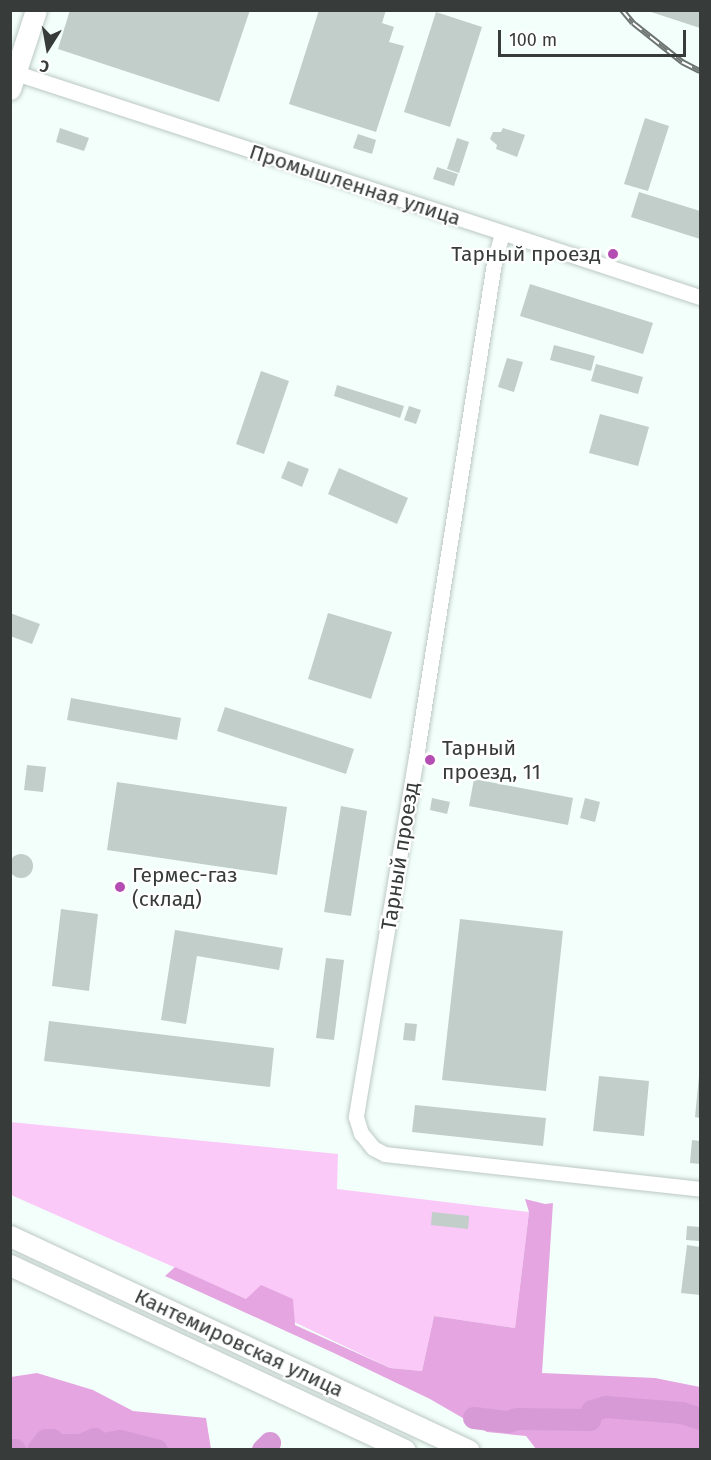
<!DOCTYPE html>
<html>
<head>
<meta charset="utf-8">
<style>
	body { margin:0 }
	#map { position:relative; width:711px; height:1460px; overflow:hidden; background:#f3fffa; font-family:"Fira Sans",sans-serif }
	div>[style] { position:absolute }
	.green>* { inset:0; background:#fac9f8 }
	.forest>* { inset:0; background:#e4a5e1 }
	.river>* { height:22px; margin:-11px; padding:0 11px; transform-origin:11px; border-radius:11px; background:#d89ad6 }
	.building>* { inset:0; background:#c2cec9 }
	.round { border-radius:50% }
	.roads { filter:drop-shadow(0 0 2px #bcc8c3) drop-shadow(0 0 2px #bcc8c3) }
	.street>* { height:15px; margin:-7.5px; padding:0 7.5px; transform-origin:7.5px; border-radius:7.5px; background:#fff }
	.secondary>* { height:21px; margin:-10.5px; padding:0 10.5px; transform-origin:10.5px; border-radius:10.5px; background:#fff }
	.rail>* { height:6px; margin-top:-3px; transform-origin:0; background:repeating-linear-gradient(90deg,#fff 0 11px,#6c7370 0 22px); box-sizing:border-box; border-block:2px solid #6c7370 }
	.dots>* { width:16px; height:16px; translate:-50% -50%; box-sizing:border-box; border:3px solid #fff; border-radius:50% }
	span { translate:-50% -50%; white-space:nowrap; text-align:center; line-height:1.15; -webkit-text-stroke:4.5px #fff; paint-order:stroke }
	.street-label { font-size:21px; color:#373b39 }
	.poi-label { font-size:21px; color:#373b39 }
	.right { translate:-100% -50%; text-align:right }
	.left { translate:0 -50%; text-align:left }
	.frame { position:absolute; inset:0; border:12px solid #373b39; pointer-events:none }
	.north { position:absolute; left:18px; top:18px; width:60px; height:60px; -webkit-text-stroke:4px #fff; paint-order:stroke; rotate:191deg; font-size:16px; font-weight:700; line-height:24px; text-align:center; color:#373b39 }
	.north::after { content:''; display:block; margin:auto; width:21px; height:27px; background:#373b39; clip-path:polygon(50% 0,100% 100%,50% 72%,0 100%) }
	.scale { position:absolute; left:498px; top:30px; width:188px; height:27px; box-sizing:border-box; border:3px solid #373b39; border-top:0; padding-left:8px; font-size:18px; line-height:21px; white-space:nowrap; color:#373b39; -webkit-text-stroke:4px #fff; paint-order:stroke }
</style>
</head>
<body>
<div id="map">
	<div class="green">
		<i style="clip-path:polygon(10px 1122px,338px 1154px,337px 1189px,529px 1212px,515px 1328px,434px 1316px,422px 1371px,390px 1368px,246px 1299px,11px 1195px)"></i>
	</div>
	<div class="forest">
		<i style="clip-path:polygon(525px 1199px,545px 1204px,553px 1203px,542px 1373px,655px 1378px,700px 1387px,700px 1449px,536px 1449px,526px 1436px,487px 1432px,430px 1399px,336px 1354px,165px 1276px,175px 1267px,246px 1299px,261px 1285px,293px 1299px,295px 1325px,390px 1368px,422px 1371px,434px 1316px,515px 1328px,529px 1212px)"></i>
		<i style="clip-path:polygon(37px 1373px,93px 1390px,133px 1411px,206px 1418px,211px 1449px,11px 1449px,11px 1377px)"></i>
	</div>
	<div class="river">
		<i style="left:474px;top:1418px;width:34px;rotate:7deg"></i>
		<i style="left:508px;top:1422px;width:9px;rotate:-18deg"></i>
		<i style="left:517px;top:1419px;width:73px;rotate:0.8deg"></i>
		<i style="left:590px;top:1420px;width:9px;rotate:-77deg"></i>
		<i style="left:592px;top:1411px;width:15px;rotate:-16deg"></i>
		<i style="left:606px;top:1407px;width:76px;rotate:4.5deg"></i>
		<i style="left:682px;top:1413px;width:19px;rotate:18deg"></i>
		<i style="left:13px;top:1450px;width:2px"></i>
		<i style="left:38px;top:1450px;width:13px;rotate:-51deg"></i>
		<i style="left:46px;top:1440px;width:6px"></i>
		<i style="left:52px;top:1440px;width:6px;rotate:51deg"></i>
		<i style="left:56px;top:1445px;width:25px"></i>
		<i style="left:81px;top:1445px;width:15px;rotate:-23deg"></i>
		<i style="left:95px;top:1439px;width:6px;rotate:72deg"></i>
		<i style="left:97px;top:1445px;width:23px;rotate:-10deg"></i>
		<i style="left:120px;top:1441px;width:38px;rotate:14deg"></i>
		<i style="left:263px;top:1450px;width:10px;rotate:-45deg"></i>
	</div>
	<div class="building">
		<i style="clip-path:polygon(70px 10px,250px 10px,219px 102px,58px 49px)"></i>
		<i style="clip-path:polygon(319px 10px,386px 10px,382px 23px,394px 27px,389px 42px,404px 46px,376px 132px,289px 104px)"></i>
		<i style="clip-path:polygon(648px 10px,700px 10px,700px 28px,648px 11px)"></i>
		<i style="clip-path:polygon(436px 12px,482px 27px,450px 127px,404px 112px)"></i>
		<i style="clip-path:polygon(645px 118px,669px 126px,648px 191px,624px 184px)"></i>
		<i style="clip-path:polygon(60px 128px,89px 138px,84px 151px,56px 142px)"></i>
		<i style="clip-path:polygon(503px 128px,525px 135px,517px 157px,496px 149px,497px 145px,490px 139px,493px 132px,501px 132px)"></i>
		<i style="clip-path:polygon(358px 134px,376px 140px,372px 154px,353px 148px)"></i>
		<i style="clip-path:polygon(457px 138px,469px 142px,459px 173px,447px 169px)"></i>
		<i style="clip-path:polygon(437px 167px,458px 174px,454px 186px,433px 179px)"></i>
		<i style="clip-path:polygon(639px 192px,700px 211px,700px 239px,631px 217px)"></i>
		<i style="clip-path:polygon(530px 284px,653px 323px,643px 354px,520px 316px)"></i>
		<i style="clip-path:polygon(554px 345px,595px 356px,591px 371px,550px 360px)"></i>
		<i style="clip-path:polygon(507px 358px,523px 362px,514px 392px,498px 387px)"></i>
		<i style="clip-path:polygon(596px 364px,643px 377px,638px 394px,591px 381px)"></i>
		<i style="clip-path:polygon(261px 371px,289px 381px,264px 454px,236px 444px)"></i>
		<i style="clip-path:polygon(337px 385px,404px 406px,400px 418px,334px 396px)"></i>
		<i style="clip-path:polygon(409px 406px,421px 410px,416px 424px,404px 420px)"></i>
		<i style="clip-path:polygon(600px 414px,649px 427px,638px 466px,589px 453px)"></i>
		<i style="clip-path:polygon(288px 461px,309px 469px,302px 487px,281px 478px)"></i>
		<i style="clip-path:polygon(339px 468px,408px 498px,397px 524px,328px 494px)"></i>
		<i style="clip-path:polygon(10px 613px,40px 624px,32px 644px,10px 636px)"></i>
		<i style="clip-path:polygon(328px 613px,392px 632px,371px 699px,308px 679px)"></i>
		<i style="clip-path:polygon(71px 698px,181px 718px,177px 740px,67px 720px)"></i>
		<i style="clip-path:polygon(225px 707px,354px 749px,346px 774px,217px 731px)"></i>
		<i style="clip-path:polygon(27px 765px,46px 767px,43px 792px,24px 790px)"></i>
		<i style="clip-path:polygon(474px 779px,573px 798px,568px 825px,469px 806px)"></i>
		<i style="clip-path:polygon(117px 782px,287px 807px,277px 875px,107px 850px)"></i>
		<i style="clip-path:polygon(432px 798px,450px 802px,447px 814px,430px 810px)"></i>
		<i style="clip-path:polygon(585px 798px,600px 802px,595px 822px,580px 818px)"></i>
		<i style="clip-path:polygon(341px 806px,367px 811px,351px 916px,324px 912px)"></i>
		<i class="round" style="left:9px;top:854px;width:24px;height:24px"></i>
		<i style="clip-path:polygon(61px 909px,98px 914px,89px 991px,52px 986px)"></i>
		<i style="clip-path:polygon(460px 919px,563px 931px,546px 1091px,442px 1080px)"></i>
		<i style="clip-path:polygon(175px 930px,283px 948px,279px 970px,197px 956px,186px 1024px,161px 1020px)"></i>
		<i style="clip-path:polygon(326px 958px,344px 960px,334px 1040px,316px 1038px)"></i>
		<i style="clip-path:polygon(49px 1021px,274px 1048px,270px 1087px,44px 1061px)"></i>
		<i style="clip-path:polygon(405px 1023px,417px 1024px,415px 1041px,403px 1040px)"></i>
		<i style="clip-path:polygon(599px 1076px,649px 1081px,644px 1136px,593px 1131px)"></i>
		<i style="clip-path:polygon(699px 1076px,700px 1076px,700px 1118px,695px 1117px)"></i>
		<i style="clip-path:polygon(415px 1105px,546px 1118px,543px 1146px,412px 1132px)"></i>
		<i style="clip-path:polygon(692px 1140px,700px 1141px,700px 1164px,690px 1163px)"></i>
		<i style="clip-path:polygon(432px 1212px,469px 1216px,468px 1229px,431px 1225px)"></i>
		<i style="clip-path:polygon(687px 1226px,700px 1227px,700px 1241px,686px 1240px)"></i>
		<i style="clip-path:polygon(687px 1245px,700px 1247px,700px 1295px,681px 1293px)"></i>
	</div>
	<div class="roads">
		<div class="street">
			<i style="left:10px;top:71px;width:726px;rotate:18.14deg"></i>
			<i style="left:502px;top:233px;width:31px;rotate:105deg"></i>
			<i style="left:494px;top:263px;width:500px;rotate:98.97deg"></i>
			<i style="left:416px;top:757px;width:365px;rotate:99.5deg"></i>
			<i style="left:356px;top:1117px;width:17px;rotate:73deg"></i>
			<i style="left:361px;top:1133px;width:19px;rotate:51deg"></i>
			<i style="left:373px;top:1148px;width:13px;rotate:27deg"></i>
			<i style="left:385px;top:1154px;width:317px;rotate:6.3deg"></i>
		</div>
		<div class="secondary">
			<i style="left:10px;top:89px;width:83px;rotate:-71.8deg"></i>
			<i style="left:10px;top:1236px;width:506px;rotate:25.04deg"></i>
			<i style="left:10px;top:1265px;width:436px;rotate:25.1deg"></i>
		</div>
	</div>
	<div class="rail">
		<i style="left:622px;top:10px;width:17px;rotate:50deg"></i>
		<i style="left:633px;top:23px;width:63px;rotate:38.5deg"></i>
		<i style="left:682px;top:62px;width:20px;rotate:27deg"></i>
	</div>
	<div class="dots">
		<i style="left:613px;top:254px;background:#b44eb3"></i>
		<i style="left:430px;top:760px;background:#b44eb3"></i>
		<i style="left:120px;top:887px;background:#b44eb3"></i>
	</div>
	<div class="street-label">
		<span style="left:355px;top:185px;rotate:18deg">Промышленная улица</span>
		<span style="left:400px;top:856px;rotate:-81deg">Тарный проезд</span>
		<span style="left:239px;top:1343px;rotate:25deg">Кантемировская улица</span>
	</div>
	<div class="poi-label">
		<span class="right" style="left:601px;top:254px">Тарный проезд</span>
		<span class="left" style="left:442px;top:760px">Тарный<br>проезд, 11</span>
		<span class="left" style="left:132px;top:887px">Гермес-газ<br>(склад)</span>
	</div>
	<div class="frame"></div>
	<div class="north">С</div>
	<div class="scale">100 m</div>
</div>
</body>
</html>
